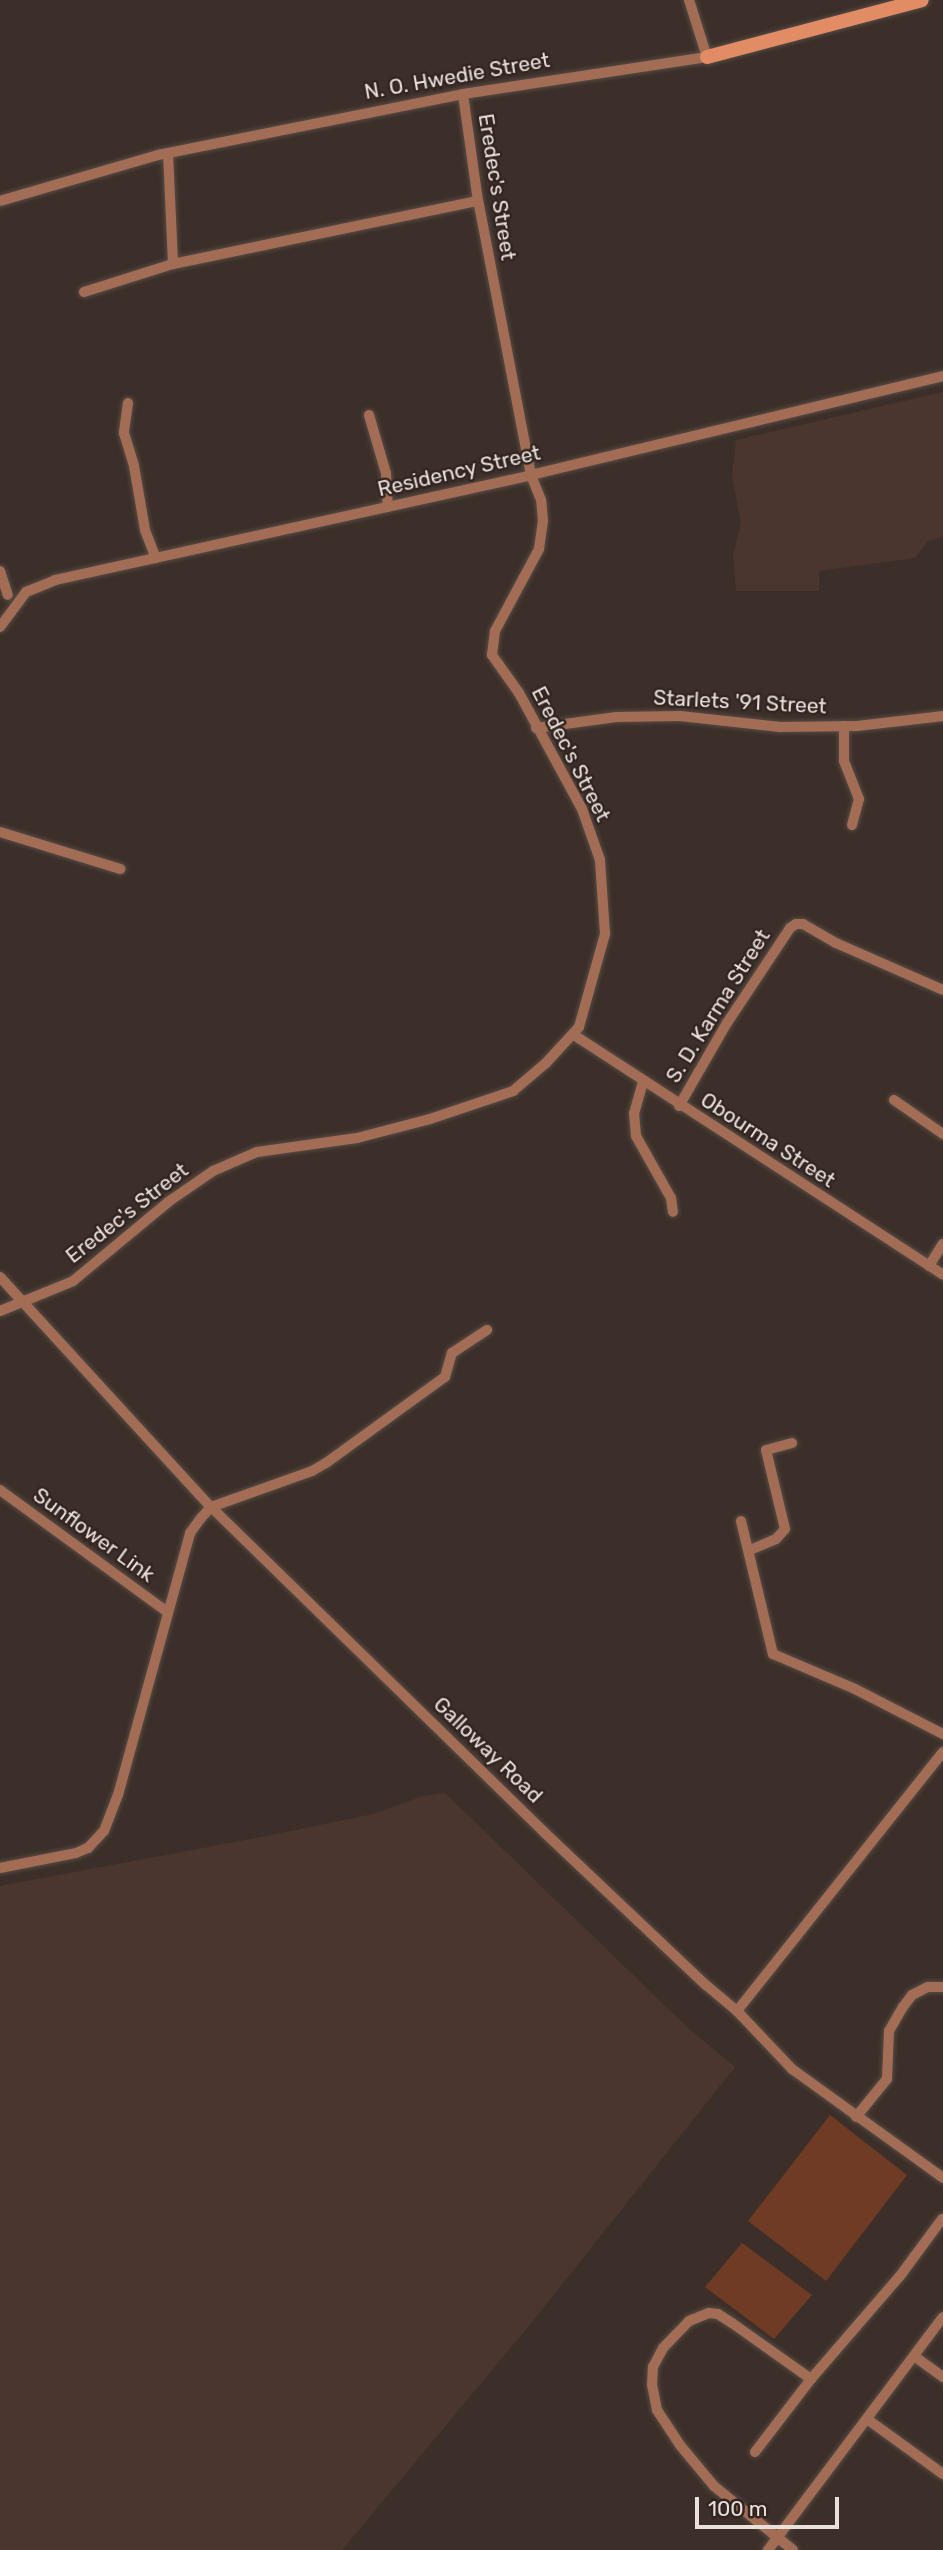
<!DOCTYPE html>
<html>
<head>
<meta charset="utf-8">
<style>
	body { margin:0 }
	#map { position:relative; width:943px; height:2550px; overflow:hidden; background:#3c2f29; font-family:Rubik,sans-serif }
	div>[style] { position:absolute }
	.built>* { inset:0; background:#4a362f }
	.green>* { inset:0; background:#6f3b24 }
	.roads { filter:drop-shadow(0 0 2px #584b46) drop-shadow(0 0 2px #584b46) }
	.street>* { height:10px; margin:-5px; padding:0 5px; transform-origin:5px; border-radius:5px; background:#a36d55 }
	.secondary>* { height:14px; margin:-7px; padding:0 7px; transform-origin:7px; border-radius:7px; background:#e28c66 }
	span { translate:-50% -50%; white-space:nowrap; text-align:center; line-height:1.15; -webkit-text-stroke:5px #322520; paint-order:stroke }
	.street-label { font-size:21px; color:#e9e0dc }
	.scale { position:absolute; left:695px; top:2497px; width:144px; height:32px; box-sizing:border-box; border:4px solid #e9e0dc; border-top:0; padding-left:9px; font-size:21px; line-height:24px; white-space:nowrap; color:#e9e0dc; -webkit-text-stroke:5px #322520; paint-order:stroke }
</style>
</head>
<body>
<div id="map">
	<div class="built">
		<i style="clip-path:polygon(943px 392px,943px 537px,928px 541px,915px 558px,819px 571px,819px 591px,736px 591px,733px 555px,741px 523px,732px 476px,736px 440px)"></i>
		<i style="clip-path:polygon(445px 1793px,687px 2027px,735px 2067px,532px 2322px,342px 2550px,0 2550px,0 1886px,262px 1837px,373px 1814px,423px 1796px)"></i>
	</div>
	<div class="green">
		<i style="clip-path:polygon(830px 2115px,907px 2175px,826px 2281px,748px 2221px)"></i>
		<i style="clip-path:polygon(742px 2243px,812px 2295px,774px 2339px,705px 2287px)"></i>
	</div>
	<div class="roads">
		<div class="street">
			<i style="left:168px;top:153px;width:111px;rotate:87.4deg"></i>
			<i style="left:0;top:201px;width:165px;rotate:-16.2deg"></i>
			<i style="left:158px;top:155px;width:311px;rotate:-11.3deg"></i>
			<i style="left:463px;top:94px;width:247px;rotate:-8.6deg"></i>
			<i style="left:707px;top:57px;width:60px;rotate:-107.5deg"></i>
			<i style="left:84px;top:292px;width:93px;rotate:-17.5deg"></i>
			<i style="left:173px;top:264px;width:311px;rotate:-11.7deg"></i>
			<i style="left:128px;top:403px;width:30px;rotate:98deg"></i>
			<i style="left:124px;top:433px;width:34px;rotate:73deg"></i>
			<i style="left:134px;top:466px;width:65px;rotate:80.2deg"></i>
			<i style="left:145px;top:530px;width:30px;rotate:69deg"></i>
			<i style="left:369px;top:415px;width:60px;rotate:73.7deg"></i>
			<i style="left:386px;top:473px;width:34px;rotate:87deg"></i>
			<i style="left:0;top:571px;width:25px;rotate:72deg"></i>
			<i style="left:0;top:627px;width:44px;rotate:-53.4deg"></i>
			<i style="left:26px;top:592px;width:31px;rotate:-22deg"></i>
			<i style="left:55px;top:580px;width:487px;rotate:-12.4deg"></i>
			<i style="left:531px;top:475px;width:424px;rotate:-13.5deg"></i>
			<i style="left:844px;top:726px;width:35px;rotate:90deg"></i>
			<i style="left:844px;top:761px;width:41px;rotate:68.5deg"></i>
			<i style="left:859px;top:799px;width:27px;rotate:105deg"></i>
			<i style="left:536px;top:728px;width:81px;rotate:-7.8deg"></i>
			<i style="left:616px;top:717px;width:64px;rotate:-0.9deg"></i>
			<i style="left:680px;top:716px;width:101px;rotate:6.3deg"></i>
			<i style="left:780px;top:727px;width:77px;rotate:-0.7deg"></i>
			<i style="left:857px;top:726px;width:87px;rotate:-6.6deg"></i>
			<i style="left:0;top:832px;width:126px;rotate:17.1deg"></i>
			<i style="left:574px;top:1035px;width:440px;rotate:33deg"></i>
			<i style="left:643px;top:1082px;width:32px;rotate:106deg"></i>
			<i style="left:634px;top:1113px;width:23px;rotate:85deg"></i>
			<i style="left:636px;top:1136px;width:71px;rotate:60.6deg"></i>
			<i style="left:671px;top:1198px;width:14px;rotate:82deg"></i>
			<i style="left:894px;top:1100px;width:60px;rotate:34.8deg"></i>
			<i style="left:679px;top:1106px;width:96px;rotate:-60deg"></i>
			<i style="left:727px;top:1023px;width:114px;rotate:-56.4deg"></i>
			<i style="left:790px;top:928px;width:7px;rotate:-34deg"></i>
			<i style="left:796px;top:924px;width:7px"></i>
			<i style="left:803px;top:924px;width:38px;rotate:30deg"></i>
			<i style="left:836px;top:943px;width:117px;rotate:23.7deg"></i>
			<i style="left:929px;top:1266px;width:26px;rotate:-58deg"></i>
			<i style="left:0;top:1277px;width:312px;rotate:47.5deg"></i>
			<i style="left:211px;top:1507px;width:467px;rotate:44.3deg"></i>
			<i style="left:545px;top:1833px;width:221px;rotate:43.4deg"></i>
			<i style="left:706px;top:1985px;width:40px;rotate:40deg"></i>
			<i style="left:737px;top:2011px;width:80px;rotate:46.5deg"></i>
			<i style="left:792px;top:2069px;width:186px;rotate:35.8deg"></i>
			<i style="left:0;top:1311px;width:79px;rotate:-22.3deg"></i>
			<i style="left:73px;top:1281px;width:124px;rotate:-39.7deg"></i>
			<i style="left:168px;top:1202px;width:55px;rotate:-34.6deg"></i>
			<i style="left:213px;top:1171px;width:48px;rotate:-23.4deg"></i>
			<i style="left:257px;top:1152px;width:101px;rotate:-8deg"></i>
			<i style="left:357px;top:1138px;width:75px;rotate:-14.6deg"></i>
			<i style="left:430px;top:1119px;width:88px;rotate:-18.6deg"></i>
			<i style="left:513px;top:1091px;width:43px;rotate:-40.3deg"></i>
			<i style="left:546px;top:1063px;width:49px;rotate:-47.5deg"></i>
			<i style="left:579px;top:1027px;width:97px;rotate:-74.4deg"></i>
			<i style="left:605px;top:934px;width:74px;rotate:-93.9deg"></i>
			<i style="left:600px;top:860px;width:54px;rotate:-109.4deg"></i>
			<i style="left:582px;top:809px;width:132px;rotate:-118.5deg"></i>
			<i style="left:519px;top:693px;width:47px;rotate:-125.4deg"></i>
			<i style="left:492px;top:655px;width:24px;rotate:-83deg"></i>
			<i style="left:495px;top:631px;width:93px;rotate:-61.8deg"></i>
			<i style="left:539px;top:549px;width:28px;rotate:-82deg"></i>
			<i style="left:543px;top:521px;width:21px;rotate:-95deg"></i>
			<i style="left:541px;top:500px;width:27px;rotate:-112deg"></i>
			<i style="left:531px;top:475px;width:279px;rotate:-100.9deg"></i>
			<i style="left:478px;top:201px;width:108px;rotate:-98deg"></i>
			<i style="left:0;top:1490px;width:205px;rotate:36.1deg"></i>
			<i style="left:741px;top:1521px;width:137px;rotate:76.5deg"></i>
			<i style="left:773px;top:1654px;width:89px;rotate:23.1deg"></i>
			<i style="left:855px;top:1689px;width:99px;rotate:27.1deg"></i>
			<i style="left:750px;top:1550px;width:28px;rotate:-23deg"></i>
			<i style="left:776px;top:1539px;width:13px;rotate:-48deg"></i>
			<i style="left:785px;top:1529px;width:81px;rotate:-103.5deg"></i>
			<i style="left:766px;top:1450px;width:27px;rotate:-15deg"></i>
			<i style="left:0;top:1868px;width:77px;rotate:-11.2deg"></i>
			<i style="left:76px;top:1853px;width:13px;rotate:-23deg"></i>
			<i style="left:88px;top:1848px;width:23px;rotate:-47deg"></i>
			<i style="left:104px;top:1831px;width:39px;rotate:-69deg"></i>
			<i style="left:118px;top:1795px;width:272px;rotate:-74.6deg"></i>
			<i style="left:190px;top:1533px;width:19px;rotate:-54deg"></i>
			<i style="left:201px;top:1518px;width:15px;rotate:-48deg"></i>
			<i style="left:211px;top:1507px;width:107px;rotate:-19.6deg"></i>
			<i style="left:312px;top:1471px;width:16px;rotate:-30deg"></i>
			<i style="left:326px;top:1463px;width:147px;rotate:-35.9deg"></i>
			<i style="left:445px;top:1377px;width:25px;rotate:-74deg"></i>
			<i style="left:452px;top:1353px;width:42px;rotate:-33.3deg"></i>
			<i style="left:737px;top:2011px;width:331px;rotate:-51.5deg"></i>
			<i style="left:856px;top:2117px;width:49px;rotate:-50.8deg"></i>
			<i style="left:887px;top:2079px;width:48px;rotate:-87.6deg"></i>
			<i style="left:889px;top:2031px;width:28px;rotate:-60deg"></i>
			<i style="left:903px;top:2007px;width:15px;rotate:-53deg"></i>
			<i style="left:912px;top:1995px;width:18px;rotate:-27deg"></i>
			<i style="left:928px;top:1987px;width:15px"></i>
			<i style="left:914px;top:2356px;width:36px;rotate:36deg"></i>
			<i style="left:867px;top:2419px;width:94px;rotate:35.9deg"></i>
			<i style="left:755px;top:2452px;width:92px;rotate:-52.5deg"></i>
			<i style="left:811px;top:2379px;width:136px;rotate:-49.2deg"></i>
			<i style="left:900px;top:2276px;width:71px;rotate:-53.6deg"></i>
			<i style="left:768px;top:2550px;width:291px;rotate:-53.1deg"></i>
			<i style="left:793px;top:2550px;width:102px;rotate:-141deg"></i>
			<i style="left:714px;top:2486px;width:53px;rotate:-129.7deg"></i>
			<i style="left:680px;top:2445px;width:42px;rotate:-123.3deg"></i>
			<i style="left:657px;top:2410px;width:25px;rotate:-101deg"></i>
			<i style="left:652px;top:2385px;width:18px;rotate:-87deg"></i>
			<i style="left:653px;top:2367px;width:21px;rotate:-62deg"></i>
			<i style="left:663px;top:2348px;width:37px;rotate:-46deg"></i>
			<i style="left:689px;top:2321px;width:22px;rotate:-22deg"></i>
			<i style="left:709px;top:2313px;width:9px;rotate:6deg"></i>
			<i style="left:718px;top:2314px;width:17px;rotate:33deg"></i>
			<i style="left:732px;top:2323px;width:97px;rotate:35.3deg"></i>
		</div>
		<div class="secondary">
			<i style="left:707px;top:57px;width:222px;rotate:-14.8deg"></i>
		</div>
	</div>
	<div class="street-label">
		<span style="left:457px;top:76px;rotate:-10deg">N. O. Hwedie Street</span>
		<span style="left:497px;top:187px;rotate:81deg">Eredec's Street</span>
		<span style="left:459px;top:471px;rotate:-13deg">Residency Street</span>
		<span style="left:740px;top:702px;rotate:3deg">Starlets '91 Street</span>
		<span style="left:571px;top:754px;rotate:63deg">Eredec's Street</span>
		<span style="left:718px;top:1006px;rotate:-58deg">S. D. Karma Street</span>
		<span style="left:768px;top:1140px;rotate:33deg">Obourma Street</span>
		<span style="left:127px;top:1213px;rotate:-38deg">Eredec's Street</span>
		<span style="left:94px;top:1535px;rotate:36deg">Sunflower Link</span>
		<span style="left:488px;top:1750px;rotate:44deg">Galloway Road</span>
	</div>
	<div class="scale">100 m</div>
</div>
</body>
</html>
